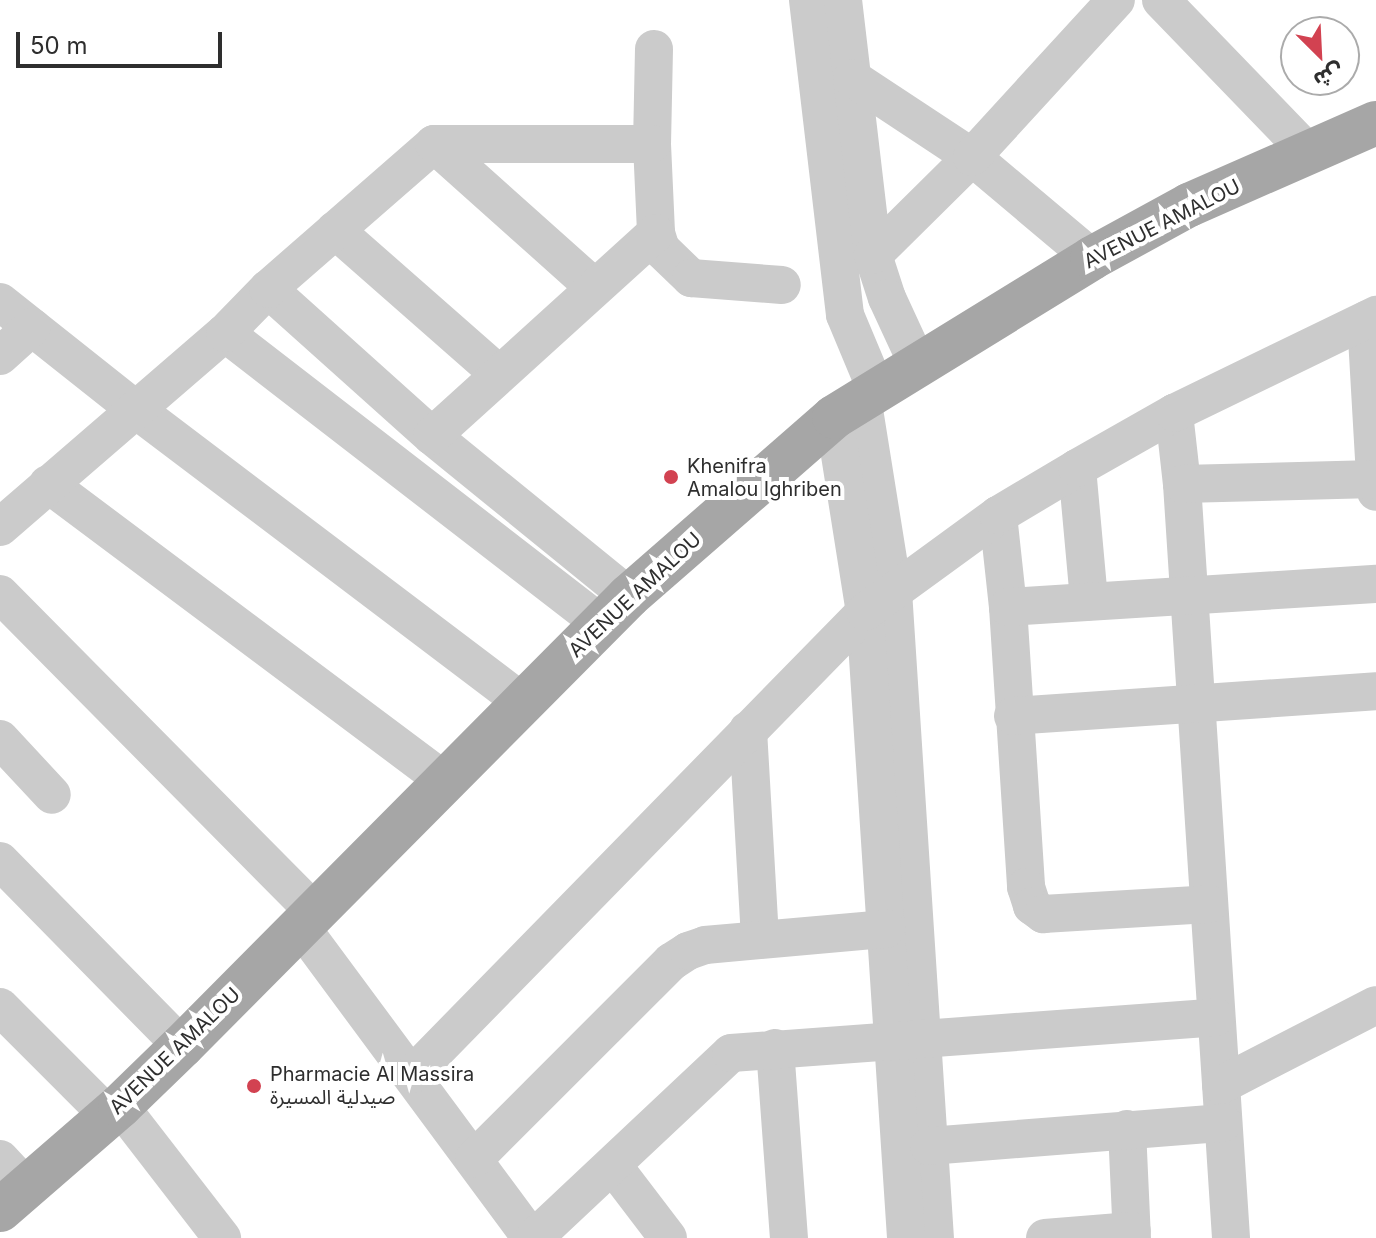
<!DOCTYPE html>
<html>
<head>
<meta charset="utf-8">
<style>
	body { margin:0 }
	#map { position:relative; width:1376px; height:1238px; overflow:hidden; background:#fff; font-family:Inter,"Noto Sans Arabic",sans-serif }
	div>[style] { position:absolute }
	.minor>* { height:38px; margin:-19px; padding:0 19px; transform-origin:19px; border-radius:19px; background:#cbcbcb }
	.major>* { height:44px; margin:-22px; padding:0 22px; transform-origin:22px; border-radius:22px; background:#a6a6a6 }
	.dots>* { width:22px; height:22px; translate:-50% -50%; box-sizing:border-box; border:4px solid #fff; border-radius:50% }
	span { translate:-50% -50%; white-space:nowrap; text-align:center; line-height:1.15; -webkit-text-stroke:8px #fff; paint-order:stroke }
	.street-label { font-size:20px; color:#2e2e2e }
	.poi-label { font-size:20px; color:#2e2e2e }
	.left { translate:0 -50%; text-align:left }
	.north { position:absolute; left:1280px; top:16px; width:80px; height:80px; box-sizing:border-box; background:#fff; border:2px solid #ababab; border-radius:50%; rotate:156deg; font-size:22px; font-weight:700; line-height:32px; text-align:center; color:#2e2e2e }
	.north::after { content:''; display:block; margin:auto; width:28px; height:36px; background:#d24251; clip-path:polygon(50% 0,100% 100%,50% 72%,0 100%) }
	.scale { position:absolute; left:16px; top:32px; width:206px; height:36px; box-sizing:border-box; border:4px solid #2e2e2e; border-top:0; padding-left:10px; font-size:24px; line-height:28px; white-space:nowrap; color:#2e2e2e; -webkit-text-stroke:6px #fff; paint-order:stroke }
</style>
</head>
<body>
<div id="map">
	<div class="minor">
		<i style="left:808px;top:0;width:317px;rotate:83.3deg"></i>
		<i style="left:845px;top:315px;width:80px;rotate:67.3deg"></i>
		<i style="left:843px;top:0;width:257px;rotate:83.3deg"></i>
		<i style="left:873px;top:255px;width:45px;rotate:72deg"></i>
		<i style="left:887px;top:298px;width:72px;rotate:65.2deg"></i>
		<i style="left:1161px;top:0;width:213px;rotate:46deg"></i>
		<i style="left:654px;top:49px;width:95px;rotate:91.2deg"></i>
		<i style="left:652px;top:144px;width:89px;rotate:87.4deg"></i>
		<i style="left:656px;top:233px;width:17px;rotate:73deg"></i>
		<i style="left:661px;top:249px;width:42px;rotate:44deg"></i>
		<i style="left:691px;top:278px;width:91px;rotate:4.4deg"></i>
		<i style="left:852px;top:78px;width:144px;rotate:33.4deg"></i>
		<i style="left:972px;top:157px;width:157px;rotate:40.1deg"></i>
		<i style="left:434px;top:144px;width:213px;rotate:41.8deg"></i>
		<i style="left:335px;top:230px;width:217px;rotate:41.3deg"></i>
		<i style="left:873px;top:255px;width:139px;rotate:-44.7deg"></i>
		<i style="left:972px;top:157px;width:213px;rotate:-47.5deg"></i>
		<i style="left:268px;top:289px;width:220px;rotate:41.9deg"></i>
		<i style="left:432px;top:436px;width:254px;rotate:39.1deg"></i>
		<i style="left:0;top:302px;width:172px;rotate:38.4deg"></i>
		<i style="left:135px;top:409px;width:485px;rotate:37.1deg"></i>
		<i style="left:1366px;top:320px;width:172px;rotate:86.7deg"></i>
		<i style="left:225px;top:333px;width:475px;rotate:37.7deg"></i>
		<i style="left:0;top:356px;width:43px;rotate:-42.2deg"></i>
		<i style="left:862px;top:397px;width:196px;rotate:80.9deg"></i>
		<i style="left:893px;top:591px;width:648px;rotate:86.29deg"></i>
		<i style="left:1174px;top:413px;width:71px;rotate:83.6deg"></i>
		<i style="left:1182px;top:484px;width:756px;rotate:86.28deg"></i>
		<i style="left:834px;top:417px;width:197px;rotate:81deg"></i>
		<i style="left:865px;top:612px;width:627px;rotate:86.25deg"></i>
		<i style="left:432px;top:436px;width:302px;rotate:-42.2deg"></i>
		<i style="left:1077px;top:468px;width:134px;rotate:84.8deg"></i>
		<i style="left:48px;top:484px;width:497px;rotate:36.8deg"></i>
		<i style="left:1182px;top:484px;width:193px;rotate:-1.5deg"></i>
		<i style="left:998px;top:515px;width:93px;rotate:83.8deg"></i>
		<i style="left:1008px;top:607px;width:281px;rotate:86.3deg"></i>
		<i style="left:1026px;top:887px;width:20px;rotate:72deg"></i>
		<i style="left:1032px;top:906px;width:14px;rotate:36deg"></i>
		<i style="left:1043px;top:914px;width:166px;rotate:-3.4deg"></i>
		<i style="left:0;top:527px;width:297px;rotate:-40.8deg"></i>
		<i style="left:225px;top:333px;width:62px;rotate:-45.7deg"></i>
		<i style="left:268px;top:289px;width:220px;rotate:-41.1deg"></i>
		<i style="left:434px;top:144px;width:218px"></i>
		<i style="left:0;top:594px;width:448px;rotate:45.3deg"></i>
		<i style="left:1008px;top:607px;width:369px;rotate:-3.6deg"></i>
		<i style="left:1013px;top:716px;width:364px;rotate:-3.9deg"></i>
		<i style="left:748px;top:730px;width:210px;rotate:86.7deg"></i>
		<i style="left:0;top:739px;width:76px;rotate:47.1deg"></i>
		<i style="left:0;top:861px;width:260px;rotate:45.5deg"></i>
		<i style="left:301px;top:927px;width:387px;rotate:53.5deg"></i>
		<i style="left:0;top:1007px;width:154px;rotate:45deg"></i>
		<i style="left:775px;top:1048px;width:191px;rotate:85.8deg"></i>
		<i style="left:413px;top:1074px;width:646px;rotate:-45.63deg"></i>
		<i style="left:865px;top:612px;width:165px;rotate:-36.1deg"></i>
		<i style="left:998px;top:515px;width:92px;rotate:-30.7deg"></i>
		<i style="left:1077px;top:468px;width:112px;rotate:-29.6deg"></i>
		<i style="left:1174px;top:413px;width:225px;rotate:-25.9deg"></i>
		<i style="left:1221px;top:1085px;width:174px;rotate:-27.3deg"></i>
		<i style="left:120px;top:1106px;width:167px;rotate:52.3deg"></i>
		<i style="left:1127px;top:1129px;width:109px;rotate:87.4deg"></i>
		<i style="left:929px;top:1146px;width:295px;rotate:-4.5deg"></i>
		<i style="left:0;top:1159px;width:40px;rotate:47deg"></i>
		<i style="left:474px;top:1159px;width:279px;rotate:-45deg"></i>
		<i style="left:671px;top:962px;width:20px;rotate:-33deg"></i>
		<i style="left:688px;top:951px;width:18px;rotate:-19deg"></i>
		<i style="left:705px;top:945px;width:182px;rotate:-5.1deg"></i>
		<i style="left:614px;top:1167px;width:89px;rotate:52.7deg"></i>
		<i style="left:534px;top:1238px;width:270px;rotate:-43.2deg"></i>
		<i style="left:731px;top:1053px;width:486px;rotate:-4.2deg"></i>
		<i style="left:1045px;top:1238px;width:87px;rotate:-4.6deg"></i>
	</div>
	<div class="major">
		<i style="left:0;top:1210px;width:159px;rotate:-40.9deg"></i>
		<i style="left:120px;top:1106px;width:86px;rotate:-44.1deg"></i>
		<i style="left:182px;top:1046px;width:634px;rotate:-45.19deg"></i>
		<i style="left:629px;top:596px;width:272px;rotate:-41.1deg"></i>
		<i style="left:834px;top:417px;width:303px;rotate:-31.6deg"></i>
		<i style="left:1092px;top:258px;width:111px;rotate:-28.7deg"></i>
		<i style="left:1189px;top:205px;width:204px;rotate:-23.7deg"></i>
	</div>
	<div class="dots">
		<i style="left:671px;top:477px;background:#d24251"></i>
		<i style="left:254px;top:1086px;background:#d24251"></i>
	</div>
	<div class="street-label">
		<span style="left:1162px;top:224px;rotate:-27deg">AVENUE AMALOU</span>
		<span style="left:635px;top:595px;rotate:-43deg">AVENUE AMALOU</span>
		<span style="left:175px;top:1051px;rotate:-44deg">AVENUE AMALOU</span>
	</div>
	<div class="poi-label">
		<span class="left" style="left:687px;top:478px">Khenifra<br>Amalou Ighriben</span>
		<span class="left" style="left:270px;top:1086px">Pharmacie Al Massira<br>صيدلية المسيرة</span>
	</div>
	<div class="north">ش</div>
	<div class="scale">50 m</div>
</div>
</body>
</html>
